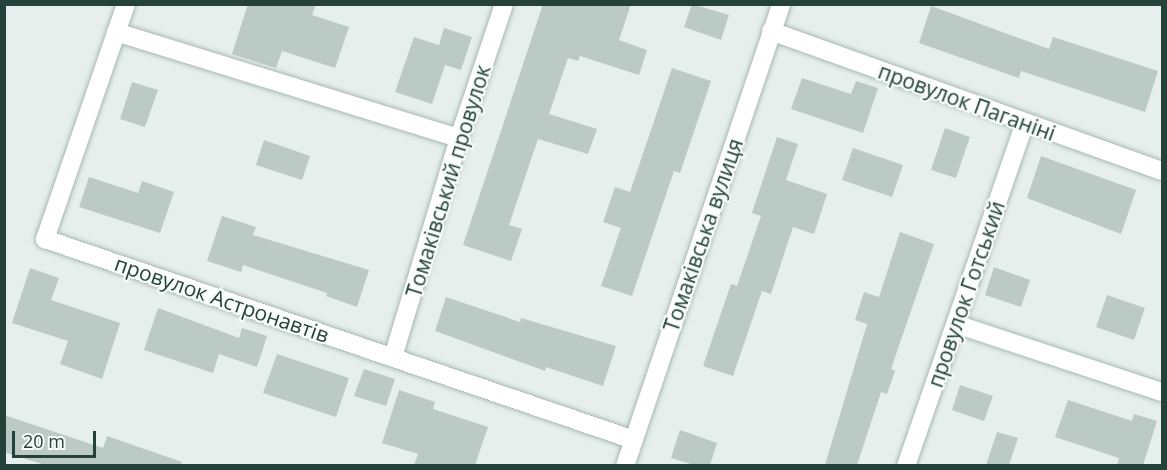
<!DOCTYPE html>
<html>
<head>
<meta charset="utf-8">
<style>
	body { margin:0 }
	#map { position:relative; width:1167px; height:470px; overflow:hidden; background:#e6efeb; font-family:"Open Sans",sans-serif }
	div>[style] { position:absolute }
	.building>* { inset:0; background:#bbcac4 }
	.roads { filter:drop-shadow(0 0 2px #a8b8b2) drop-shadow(0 0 2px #a8b8b2) }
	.street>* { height:18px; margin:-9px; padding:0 9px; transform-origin:9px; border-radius:9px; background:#fff }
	span { translate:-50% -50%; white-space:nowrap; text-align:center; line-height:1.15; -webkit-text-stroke:4.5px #f7fbf9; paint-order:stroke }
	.street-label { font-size:21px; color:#24423a }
	.frame { position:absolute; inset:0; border:6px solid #24423a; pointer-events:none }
	.scale { position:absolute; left:12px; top:431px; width:84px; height:27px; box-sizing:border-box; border:3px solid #24423a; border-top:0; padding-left:8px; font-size:18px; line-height:21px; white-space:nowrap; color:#24423a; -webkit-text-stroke:4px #f7fbf9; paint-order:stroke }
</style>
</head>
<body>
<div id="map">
	<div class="building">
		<i style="clip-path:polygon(248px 4px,316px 4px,312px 15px,349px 27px,335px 68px,282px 51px,276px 68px,232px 54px)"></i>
		<i style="clip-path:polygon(543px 4px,631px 4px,619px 40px,647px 50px,639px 75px,580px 56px,578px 61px,568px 58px,549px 114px,597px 129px,588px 154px,538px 139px,509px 225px,522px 229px,511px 261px,463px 245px)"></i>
		<i style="clip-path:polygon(692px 4px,729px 15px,721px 40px,684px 27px)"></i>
		<i style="clip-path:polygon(931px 6px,1049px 49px,1053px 37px,1158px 71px,1145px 112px,1021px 71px,1019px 78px,919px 43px)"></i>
		<i style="clip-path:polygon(444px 28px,472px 37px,461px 70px,445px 65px,432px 104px,395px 92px,414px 37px,439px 45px)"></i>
		<i style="clip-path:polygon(672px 68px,711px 81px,680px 173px,674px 171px,632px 296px,601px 286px,621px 228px,603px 222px,615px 187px,630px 192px)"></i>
		<i style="clip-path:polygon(802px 78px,851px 94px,856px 81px,878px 88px,863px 133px,791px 109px)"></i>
		<i style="clip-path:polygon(132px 82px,158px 90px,145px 127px,120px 119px)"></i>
		<i style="clip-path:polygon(945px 128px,970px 137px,956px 178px,931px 170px)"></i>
		<i style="clip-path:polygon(777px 137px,798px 144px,786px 180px,827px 194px,814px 234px,793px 227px,771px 294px,762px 291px,733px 376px,703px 366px,731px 284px,737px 286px,761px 216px,752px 213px)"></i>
		<i style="clip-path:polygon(264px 140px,310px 156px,302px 180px,256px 165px)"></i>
		<i style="clip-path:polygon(853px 148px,903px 165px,892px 197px,842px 180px)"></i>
		<i style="clip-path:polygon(1041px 156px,1136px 190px,1121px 234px,1027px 198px)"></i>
		<i style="clip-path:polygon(89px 177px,138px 193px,142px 181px,174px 192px,160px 233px,79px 207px)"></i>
		<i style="clip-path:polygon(222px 216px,256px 227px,253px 235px,369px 270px,357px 307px,326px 296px,327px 293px,243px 265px,241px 272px,207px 261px)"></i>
		<i style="clip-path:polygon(900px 232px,934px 244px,891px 369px,895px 371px,887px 394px,881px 392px,857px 465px,825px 465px,867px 324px,855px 320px,864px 292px,879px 297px)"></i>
		<i style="clip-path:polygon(994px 267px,1030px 280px,1021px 307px,985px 295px)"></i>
		<i style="clip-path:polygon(30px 268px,59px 278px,51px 300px,120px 323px,102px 379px,60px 364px,68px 341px,12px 323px)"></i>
		<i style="clip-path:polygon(1107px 295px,1145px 308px,1134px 340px,1096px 327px)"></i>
		<i style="clip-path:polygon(446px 297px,520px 322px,521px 318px,616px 346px,603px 386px,546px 367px,545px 371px,435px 331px)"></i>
		<i style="clip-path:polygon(158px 308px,239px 338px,242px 328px,267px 336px,257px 367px,219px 354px,213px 373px,144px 350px)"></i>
		<i style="clip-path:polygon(277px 354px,349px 378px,336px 417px,263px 393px)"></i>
		<i style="clip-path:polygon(364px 369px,395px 379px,386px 406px,354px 396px)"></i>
		<i style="clip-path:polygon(960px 385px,993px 396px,984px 421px,952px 410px)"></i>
		<i style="clip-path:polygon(399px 390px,435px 402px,433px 409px,488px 427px,475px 465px,414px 465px,418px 454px,382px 443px)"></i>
		<i style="clip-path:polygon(1068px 400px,1132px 421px,1134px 414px,1157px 421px,1143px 465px,1117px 465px,1119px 458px,1055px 437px)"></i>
		<i style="clip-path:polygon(4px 415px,103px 448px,107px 436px,182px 462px,181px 465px,45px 465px,4px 452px)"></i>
		<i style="clip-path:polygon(680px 430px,717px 443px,710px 465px,694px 465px,671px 458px)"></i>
		<i style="clip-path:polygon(997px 432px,1018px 438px,1009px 465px,986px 465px)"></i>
	</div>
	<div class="roads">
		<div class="street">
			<i style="left:126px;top:4px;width:249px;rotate:109deg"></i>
			<i style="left:45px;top:239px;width:622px;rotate:18.84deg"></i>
			<i style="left:771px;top:31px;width:415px;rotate:19.7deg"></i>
			<i style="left:116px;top:32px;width:359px;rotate:17.2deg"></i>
			<i style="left:956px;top:324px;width:217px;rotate:18.3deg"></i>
			<i style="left:393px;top:357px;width:229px;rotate:-73.2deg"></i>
			<i style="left:459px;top:138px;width:141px;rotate:-71.4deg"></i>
			<i style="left:625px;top:466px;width:488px;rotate:-71.3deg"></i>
			<i style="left:906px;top:466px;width:363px;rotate:-70.9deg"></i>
		</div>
	</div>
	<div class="street-label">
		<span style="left:967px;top:102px;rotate:20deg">провулок Паганіні</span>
		<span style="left:448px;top:181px;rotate:-73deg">Томаківський провулок</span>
		<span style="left:703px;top:235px;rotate:-71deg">Томаківська вулиця</span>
		<span style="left:966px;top:294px;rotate:-71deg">провулок Готський</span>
		<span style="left:222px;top:299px;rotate:19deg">провулок Астронавтів</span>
	</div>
	<div class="frame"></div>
	<div class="scale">20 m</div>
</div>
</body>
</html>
